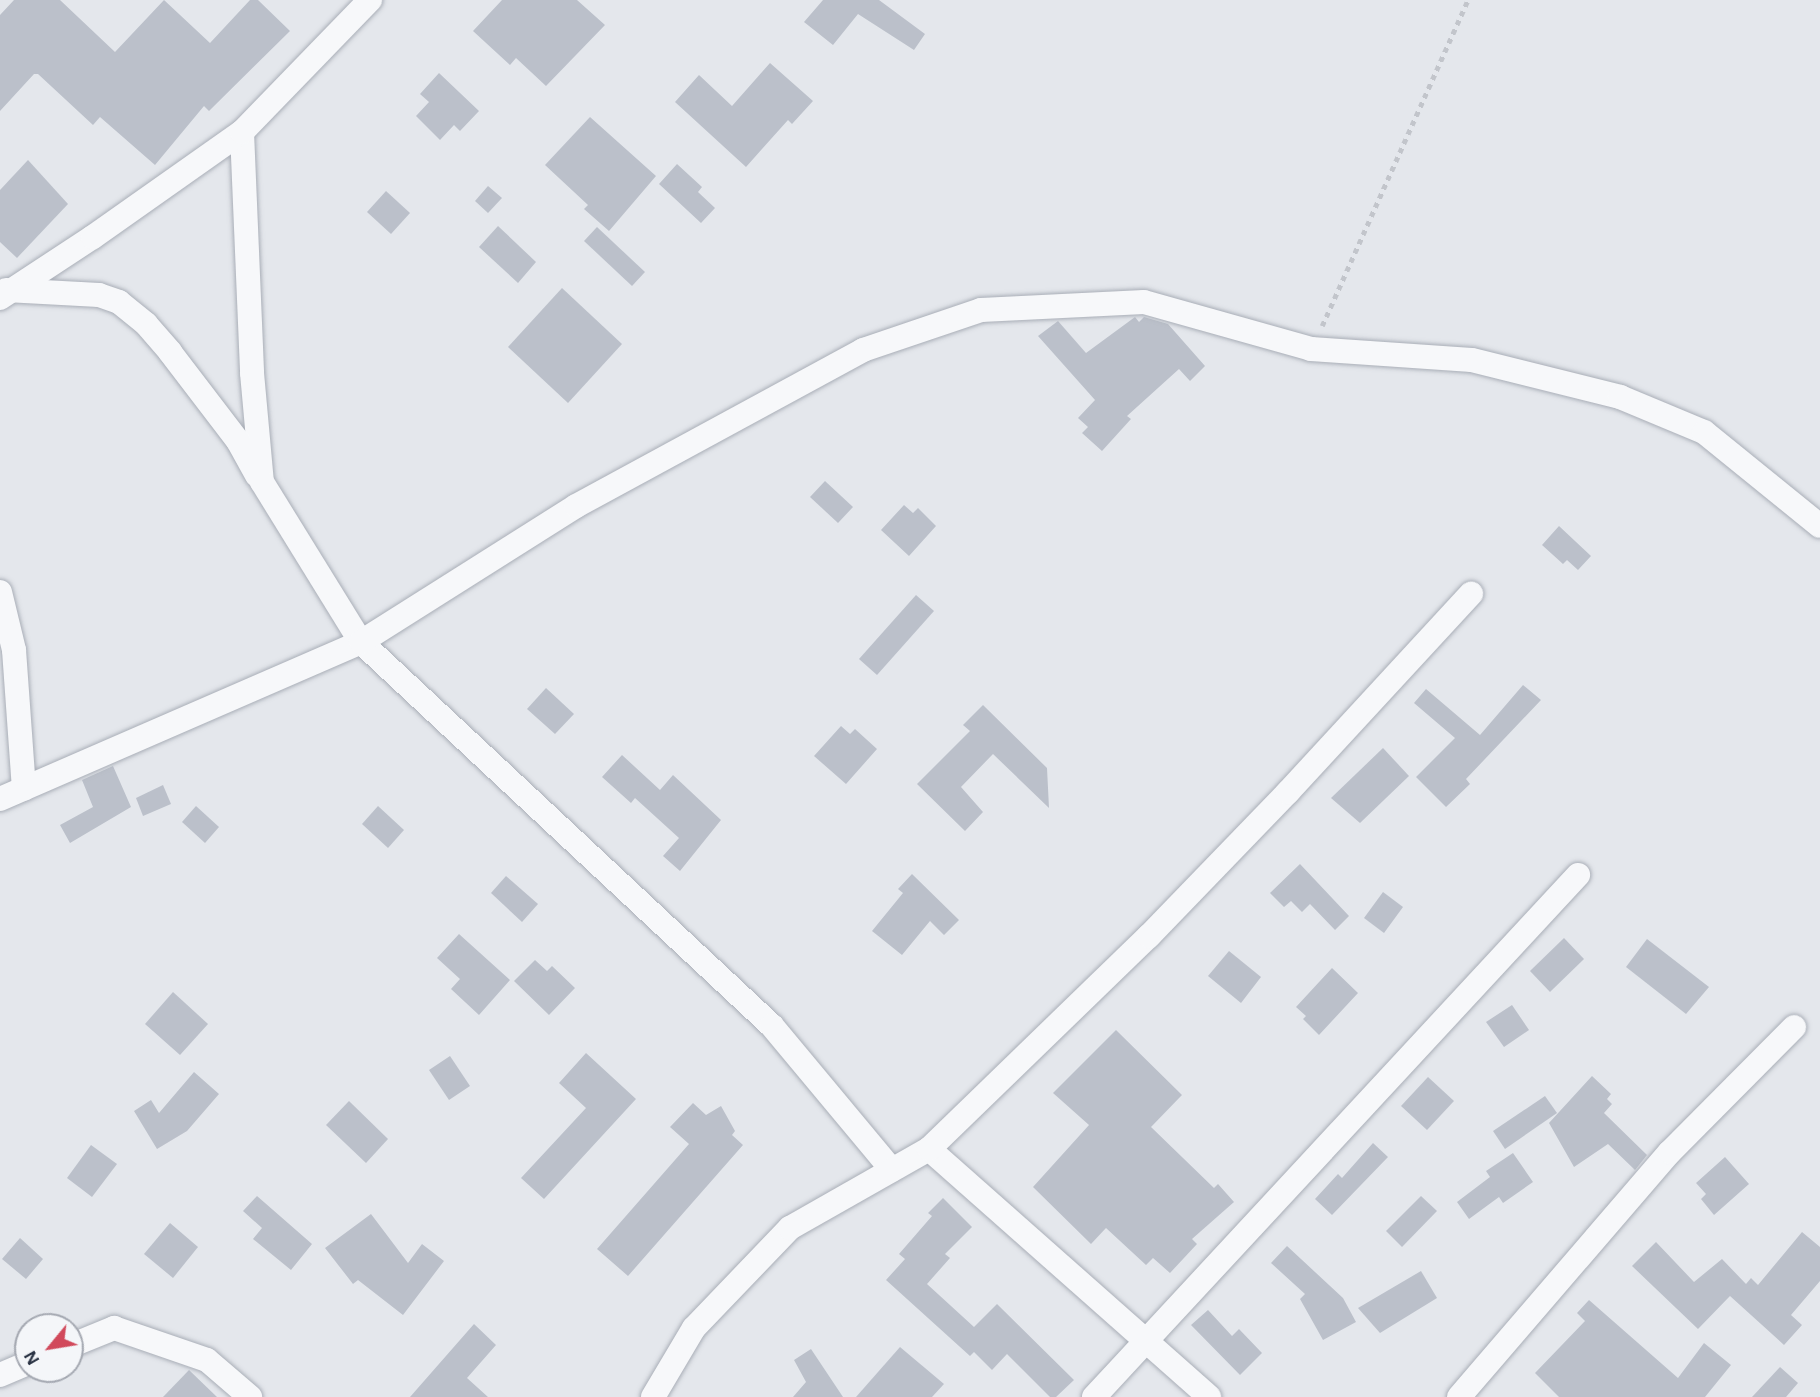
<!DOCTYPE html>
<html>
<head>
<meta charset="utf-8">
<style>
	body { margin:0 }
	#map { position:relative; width:1820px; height:1397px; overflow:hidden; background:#e4e7ec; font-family:"Alegreya Sans",sans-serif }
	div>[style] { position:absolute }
	.building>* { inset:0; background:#bbc0ca }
	.path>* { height:4.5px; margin-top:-2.25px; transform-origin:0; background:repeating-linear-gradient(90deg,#c2c5cb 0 5px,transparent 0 10px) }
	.roads { filter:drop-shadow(0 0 2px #a9aeb7) drop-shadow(0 0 2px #a9aeb7) }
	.minor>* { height:24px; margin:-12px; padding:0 12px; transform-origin:12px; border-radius:12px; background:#f7f8fa }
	span { translate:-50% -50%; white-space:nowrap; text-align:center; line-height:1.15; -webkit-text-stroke:5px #f4f6f9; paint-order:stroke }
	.north { position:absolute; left:14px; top:1313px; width:70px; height:70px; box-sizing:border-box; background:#f4f6f9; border:2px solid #a4a8b1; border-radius:50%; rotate:240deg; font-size:19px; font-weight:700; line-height:28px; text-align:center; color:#2b3445 }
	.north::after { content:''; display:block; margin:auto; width:24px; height:32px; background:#d1495b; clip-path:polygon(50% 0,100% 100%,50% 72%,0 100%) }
</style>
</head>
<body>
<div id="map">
	<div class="building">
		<i style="clip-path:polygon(14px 0,60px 0,115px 52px,164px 0,210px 43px,250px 0,258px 0,290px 31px,209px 111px,204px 106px,155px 165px,100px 117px,93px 125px,38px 74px,34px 74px,0 111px,0 15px)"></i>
		<i style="clip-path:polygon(502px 0,577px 0,605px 25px,546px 86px,516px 58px,510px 65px,473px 31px)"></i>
		<i style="clip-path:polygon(823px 0,879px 0,925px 34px,914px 50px,858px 14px,833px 45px,804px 22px)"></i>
		<i style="clip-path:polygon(770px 63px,813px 101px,792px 124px,788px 120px,746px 167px,675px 102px,699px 75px,732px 106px)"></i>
		<i style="clip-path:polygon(439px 73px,479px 111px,460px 131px,454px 125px,440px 140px,416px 116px,429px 102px,420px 94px)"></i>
		<i style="clip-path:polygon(590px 117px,656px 176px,609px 231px,584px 209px,588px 205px,545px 165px)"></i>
		<i style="clip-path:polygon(28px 160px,68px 204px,17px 258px,0 242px,0 190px)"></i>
		<i style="clip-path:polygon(677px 164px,702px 187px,698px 192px,715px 208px,701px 223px,659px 184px)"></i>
		<i style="clip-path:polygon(488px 186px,502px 198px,488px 213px,475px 201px)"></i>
		<i style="clip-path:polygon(386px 191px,410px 213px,391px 234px,367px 212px)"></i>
		<i style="clip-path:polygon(498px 226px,536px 262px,518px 283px,479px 247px)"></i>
		<i style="clip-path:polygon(597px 227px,645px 272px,632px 286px,584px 241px)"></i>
		<i style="clip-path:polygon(562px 288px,622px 344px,568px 403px,508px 347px)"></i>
		<i style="clip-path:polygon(1135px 317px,1139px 322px,1144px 317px,1168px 324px,1205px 366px,1190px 381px,1179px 369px,1127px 416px,1131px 419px,1102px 451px,1082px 433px,1088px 427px,1078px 418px,1095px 400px,1038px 336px,1058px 321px,1086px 353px)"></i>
		<i style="clip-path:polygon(825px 481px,853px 507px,838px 523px,810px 497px)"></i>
		<i style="clip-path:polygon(904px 505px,913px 513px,918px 508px,936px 526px,909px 556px,881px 530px)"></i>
		<i style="clip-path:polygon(1559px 526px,1591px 556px,1578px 570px,1567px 560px,1563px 564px,1542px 545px)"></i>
		<i style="clip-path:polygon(916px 595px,934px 611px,877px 675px,859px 659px)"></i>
		<i style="clip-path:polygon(1523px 685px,1541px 700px,1466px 779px,1470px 784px,1446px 807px,1416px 777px,1455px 738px,1414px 703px,1426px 689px,1480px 735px)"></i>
		<i style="clip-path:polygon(546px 688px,574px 714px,555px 734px,527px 709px)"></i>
		<i style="clip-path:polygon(983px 705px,1047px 768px,1049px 808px,993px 754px,961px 787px,983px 812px,965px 831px,917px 784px,970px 731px,963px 725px)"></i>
		<i style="clip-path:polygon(841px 726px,850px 734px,855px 729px,877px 749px,846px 784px,814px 756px)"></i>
		<i style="clip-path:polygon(1383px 748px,1409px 776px,1360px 823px,1331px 798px)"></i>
		<i style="clip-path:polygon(622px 755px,660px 790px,673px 775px,721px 820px,680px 871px,663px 856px,679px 838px,635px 798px,631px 803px,602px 777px)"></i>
		<i style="clip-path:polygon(113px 766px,131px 807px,70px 843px,60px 825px,93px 807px,82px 780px)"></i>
		<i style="clip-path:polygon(163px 785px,171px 804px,143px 816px,136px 798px)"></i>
		<i style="clip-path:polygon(196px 806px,219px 827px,205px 843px,182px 822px)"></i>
		<i style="clip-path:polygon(378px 806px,404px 830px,388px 848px,362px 824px)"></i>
		<i style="clip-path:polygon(1300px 864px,1349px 916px,1335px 930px,1310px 904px,1302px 912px,1291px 901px,1284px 907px,1270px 893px)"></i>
		<i style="clip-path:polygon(912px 874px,959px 920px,944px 935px,930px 921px,902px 955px,872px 931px,903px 893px,898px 889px)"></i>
		<i style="clip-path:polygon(506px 876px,538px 904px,522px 922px,491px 893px)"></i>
		<i style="clip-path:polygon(1383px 892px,1403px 907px,1384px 933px,1364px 918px)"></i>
		<i style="clip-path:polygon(459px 934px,510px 980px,479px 1015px,451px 989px,460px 979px,437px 958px)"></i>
		<i style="clip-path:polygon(1564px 938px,1584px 959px,1550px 992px,1530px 971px)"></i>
		<i style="clip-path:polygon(1647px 939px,1709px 987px,1686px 1014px,1626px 967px)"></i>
		<i style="clip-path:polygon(1229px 951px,1261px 977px,1241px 1003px,1208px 976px)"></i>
		<i style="clip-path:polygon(535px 960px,547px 971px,552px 966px,575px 988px,549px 1015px,514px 981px)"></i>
		<i style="clip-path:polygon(1332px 968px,1358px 993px,1319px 1035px,1303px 1019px,1306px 1016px,1296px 1007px)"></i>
		<i style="clip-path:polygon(173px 992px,208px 1024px,180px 1055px,145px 1024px)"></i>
		<i style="clip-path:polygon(1512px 1005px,1529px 1030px,1504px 1047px,1486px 1022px)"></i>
		<i style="clip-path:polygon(1116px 1030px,1182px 1095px,1151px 1127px,1214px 1188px,1218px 1184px,1234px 1202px,1192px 1239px,1197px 1244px,1170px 1273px,1153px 1258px,1146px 1265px,1106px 1228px,1091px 1244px,1033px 1187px,1089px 1125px,1053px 1093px)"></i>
		<i style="clip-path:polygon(586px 1053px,636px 1099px,544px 1199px,521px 1178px,586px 1108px,559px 1083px)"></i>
		<i style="clip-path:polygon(450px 1056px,470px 1086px,449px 1100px,429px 1070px)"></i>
		<i style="clip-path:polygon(194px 1072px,219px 1094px,187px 1131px,157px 1149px,134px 1111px,151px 1100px,159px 1113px)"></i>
		<i style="clip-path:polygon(1592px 1076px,1611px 1094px,1607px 1099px,1612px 1104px,1604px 1113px,1647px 1155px,1635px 1170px,1608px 1144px,1574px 1167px,1549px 1123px)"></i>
		<i style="clip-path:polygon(1428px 1077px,1454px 1101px,1427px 1130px,1401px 1106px)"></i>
		<i style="clip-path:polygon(1545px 1096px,1557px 1113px,1505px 1149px,1493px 1131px)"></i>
		<i style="clip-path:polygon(349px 1101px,388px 1139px,366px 1163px,326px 1125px)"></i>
		<i style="clip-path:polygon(693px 1103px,706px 1115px,721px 1106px,735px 1131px,732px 1135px,743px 1145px,628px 1276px,597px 1249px,689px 1144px,670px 1127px)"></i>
		<i style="clip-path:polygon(1373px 1143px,1388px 1157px,1332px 1215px,1315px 1199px,1338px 1174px,1342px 1178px)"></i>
		<i style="clip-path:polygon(91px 1145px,117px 1164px,92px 1197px,67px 1178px)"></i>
		<i style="clip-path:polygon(1513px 1153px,1533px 1182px,1503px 1203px,1499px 1197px,1469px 1219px,1457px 1202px,1490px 1177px,1486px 1171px)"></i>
		<i style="clip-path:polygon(1725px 1157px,1749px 1184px,1714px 1215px,1701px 1199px,1706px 1194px,1696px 1183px)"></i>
		<i style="clip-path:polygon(257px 1196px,312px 1244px,291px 1270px,253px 1239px,262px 1228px,243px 1211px)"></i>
		<i style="clip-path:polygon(1421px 1196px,1437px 1211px,1402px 1247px,1386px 1231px)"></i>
		<i style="clip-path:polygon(943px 1198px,972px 1227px,945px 1254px,950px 1258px,927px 1284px,974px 1327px,997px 1304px,1074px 1380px,1056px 1397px,1050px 1397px,1007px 1354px,992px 1370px,974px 1352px,970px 1356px,886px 1280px,905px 1259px,899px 1254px,932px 1216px,928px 1213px)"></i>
		<i style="clip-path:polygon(371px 1214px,408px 1263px,422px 1244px,444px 1261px,403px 1315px,358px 1280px,353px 1284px,325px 1248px)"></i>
		<i style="clip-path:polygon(170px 1223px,198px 1247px,173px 1278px,144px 1254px)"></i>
		<i style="clip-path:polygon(1802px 1232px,1820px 1247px,1820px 1281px,1791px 1315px,1802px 1325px,1784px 1345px,1730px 1296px,1698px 1329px,1632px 1266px,1656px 1242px,1694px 1282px,1722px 1259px,1746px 1284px,1751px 1278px,1758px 1285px)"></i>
		<i style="clip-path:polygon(20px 1238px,43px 1259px,26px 1279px,2px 1259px)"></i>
		<i style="clip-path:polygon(1287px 1246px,1343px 1298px,1356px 1322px,1323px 1340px,1300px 1299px,1305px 1294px,1271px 1263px)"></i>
		<i style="clip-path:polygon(1421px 1271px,1437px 1298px,1380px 1333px,1358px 1308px)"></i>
		<i style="clip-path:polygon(1589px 1300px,1678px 1378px,1704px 1343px,1731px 1365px,1705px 1397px,1559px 1397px,1535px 1373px,1585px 1321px,1577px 1313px)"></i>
		<i style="clip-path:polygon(1208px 1310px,1232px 1336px,1239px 1329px,1262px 1353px,1240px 1375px,1191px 1325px)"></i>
		<i style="clip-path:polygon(474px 1324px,496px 1345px,467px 1378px,488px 1397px,410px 1397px)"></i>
		<i style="clip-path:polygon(900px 1347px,944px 1384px,932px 1397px,856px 1397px)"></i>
		<i style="clip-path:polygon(811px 1349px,843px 1397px,793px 1397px,806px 1382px,794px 1360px)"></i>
		<i style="clip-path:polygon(1780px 1367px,1798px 1383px,1786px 1397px,1752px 1397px)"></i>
		<i style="clip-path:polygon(189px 1370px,217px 1397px,163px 1397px)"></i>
	</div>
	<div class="path">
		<i style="left:1322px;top:326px;width:357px;rotate:-65.9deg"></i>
	</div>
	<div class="roads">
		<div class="minor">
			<i style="left:242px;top:132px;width:241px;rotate:87.6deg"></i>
			<i style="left:252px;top:373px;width:109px;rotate:84.8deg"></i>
			<i style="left:262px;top:482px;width:188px;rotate:58.3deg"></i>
			<i style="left:361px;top:642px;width:562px;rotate:43.05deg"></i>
			<i style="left:772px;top:1026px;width:187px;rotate:50.2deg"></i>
			<i style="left:6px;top:290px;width:93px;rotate:3.1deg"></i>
			<i style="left:99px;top:295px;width:21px;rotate:19deg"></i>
			<i style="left:119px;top:302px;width:35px;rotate:39deg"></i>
			<i style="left:146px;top:324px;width:37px;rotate:49deg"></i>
			<i style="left:170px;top:352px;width:112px;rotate:52.6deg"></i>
			<i style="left:238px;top:441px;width:39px;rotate:61deg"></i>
			<i style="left:0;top:298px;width:111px;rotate:-33.3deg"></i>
			<i style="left:93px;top:237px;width:182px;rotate:-35.2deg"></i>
			<i style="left:242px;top:132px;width:184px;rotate:-45.9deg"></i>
			<i style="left:0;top:592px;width:60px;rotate:76.4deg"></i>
			<i style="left:14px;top:650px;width:139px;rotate:85.9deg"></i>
			<i style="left:0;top:799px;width:394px;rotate:-23.5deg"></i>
			<i style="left:361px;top:642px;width:254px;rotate:-32.3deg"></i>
			<i style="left:576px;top:506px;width:327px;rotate:-28.5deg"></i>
			<i style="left:863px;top:350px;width:125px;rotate:-18.7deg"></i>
			<i style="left:981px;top:310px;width:163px;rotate:-2.8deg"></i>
			<i style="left:1144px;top:302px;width:173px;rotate:15.7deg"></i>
			<i style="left:1311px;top:349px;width:161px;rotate:3.9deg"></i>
			<i style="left:1472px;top:360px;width:153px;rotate:14deg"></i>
			<i style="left:1620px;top:397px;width:91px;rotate:22.6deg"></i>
			<i style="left:1704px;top:432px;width:149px;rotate:39deg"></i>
			<i style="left:929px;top:1149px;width:374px;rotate:41.5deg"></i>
			<i style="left:70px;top:1346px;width:48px;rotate:-22.2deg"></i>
			<i style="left:114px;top:1328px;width:98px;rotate:19deg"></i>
			<i style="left:207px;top:1360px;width:57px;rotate:40.7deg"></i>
			<i style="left:0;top:1375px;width:30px;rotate:-23deg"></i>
			<i style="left:653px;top:1397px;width:80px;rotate:-59.3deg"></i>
			<i style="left:694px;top:1328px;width:139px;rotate:-46.2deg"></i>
			<i style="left:790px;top:1228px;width:160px;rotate:-29.6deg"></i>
			<i style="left:929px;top:1149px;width:306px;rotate:-44.1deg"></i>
			<i style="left:1149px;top:936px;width:200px;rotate:-46deg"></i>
			<i style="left:1288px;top:792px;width:270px;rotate:-47.3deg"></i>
			<i style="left:1094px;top:1397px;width:712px;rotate:-47.16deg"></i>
			<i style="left:1459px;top:1397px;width:323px;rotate:-49.3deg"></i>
			<i style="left:1670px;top:1152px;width:176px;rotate:-45.2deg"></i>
		</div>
	</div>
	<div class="north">N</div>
</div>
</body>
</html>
